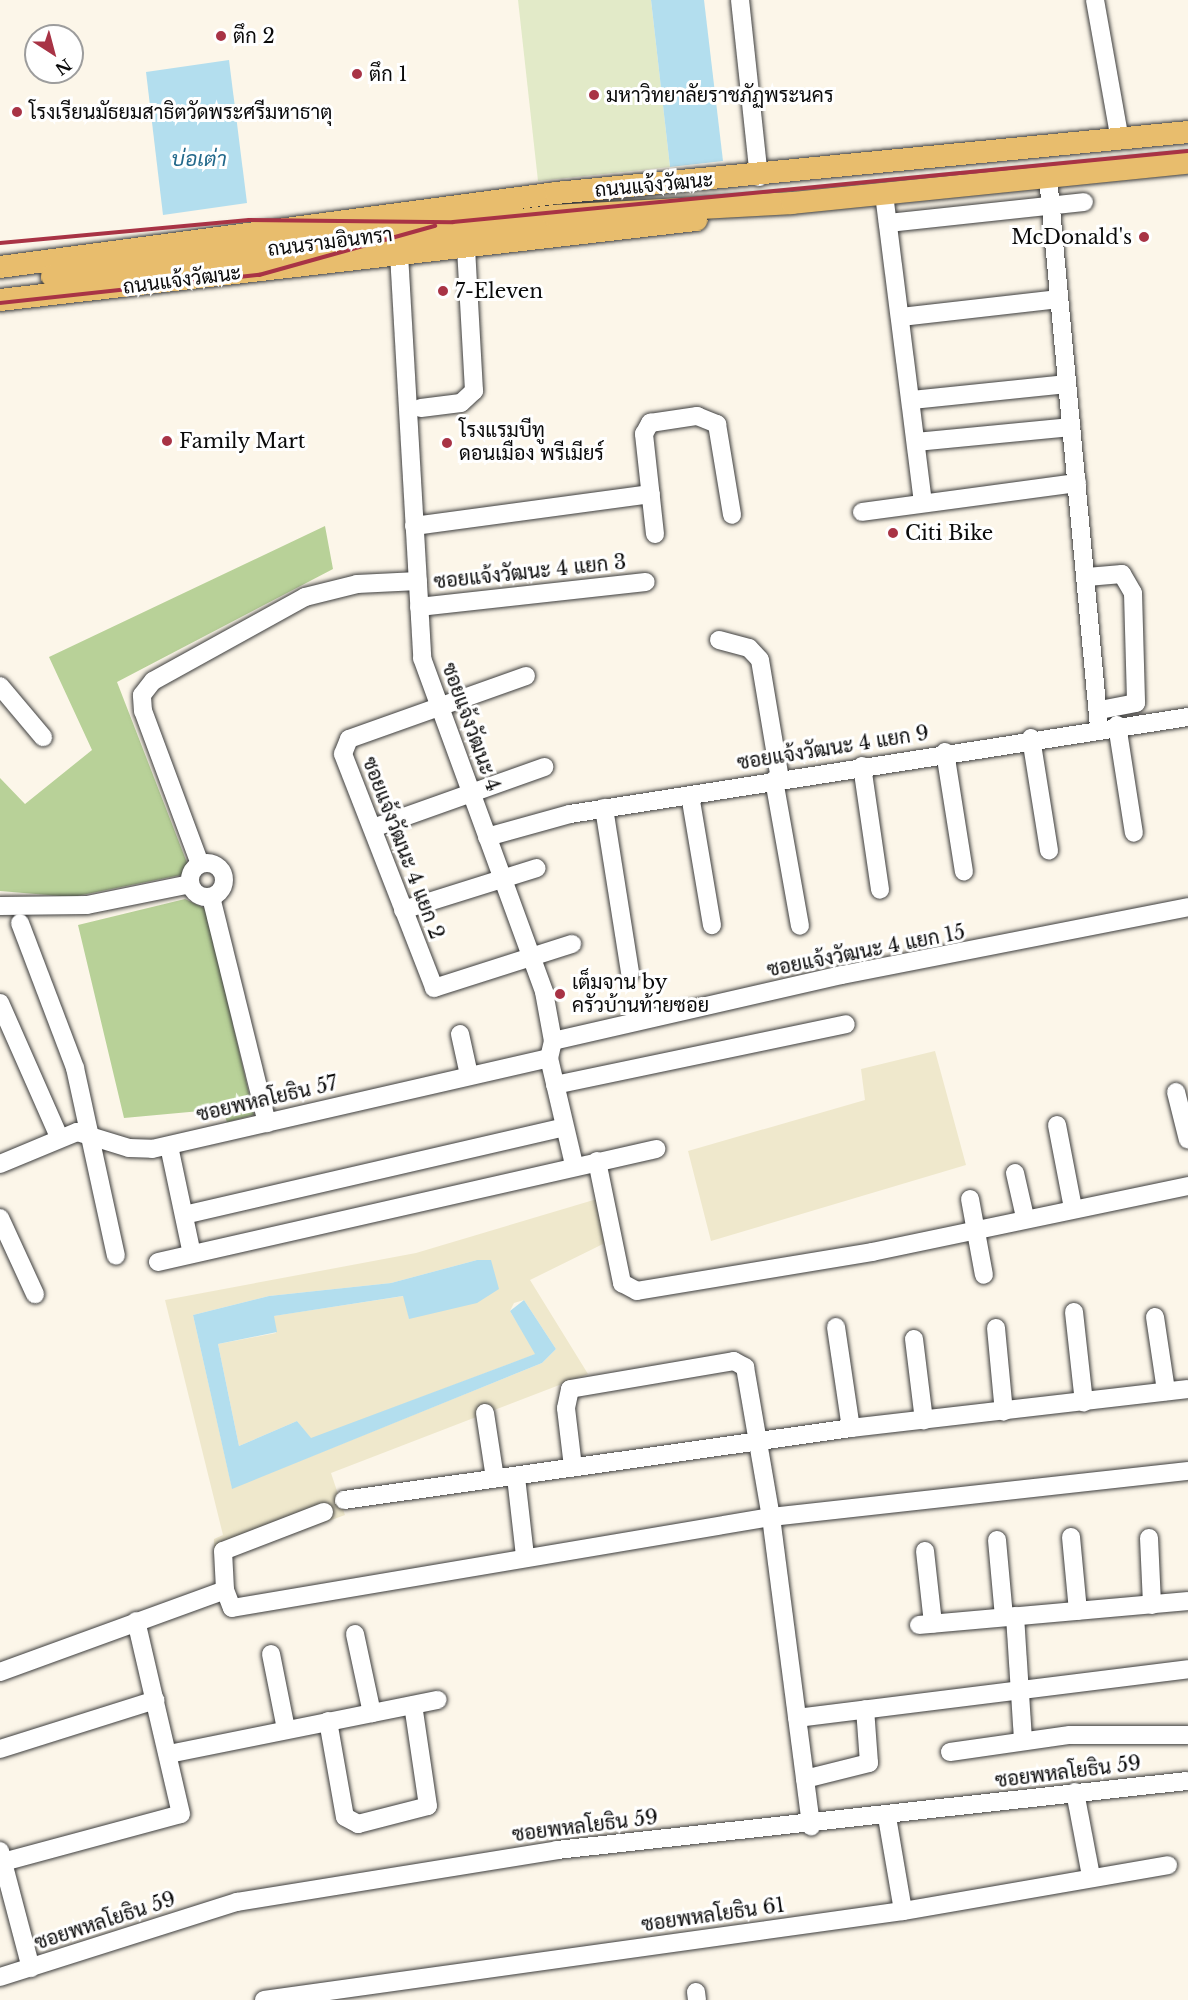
<!DOCTYPE html>
<html>
<head>
<meta charset="utf-8">
<style>
	body { margin:0 }
	#map { position:relative; width:1188px; height:2000px; overflow:hidden; background:#fcf6e9; font-family:"Libre Baskerville",Sarabun,serif }
	div>[style] { position:absolute }
	.farmland>* { inset:0; background:#efe8cc }
	.forest>* { inset:0; background:#b8d198 }
	.pitch>* { inset:0; background:#e2eac8 }
	.water>* { inset:0; background:#b3deee }
	.roads { filter:drop-shadow(0 0 2px #3d3d3d) drop-shadow(0 0 2px #3d3d3d) }
	.minor>* { height:18px; margin:-9px; padding:0 9px; transform-origin:9px; border-radius:9px; background:#fff }
	.minor>.ring { margin:-9px; padding:0; box-sizing:content-box; background:none; border:18px solid #fff; border-radius:50% }
	.major>* { height:22px; margin:-11px; padding:0 11px; transform-origin:11px; border-radius:11px; background:#e8bd6d }
	.rail>* { height:4px; margin:-2px; padding:0 2px; transform-origin:2px; border-radius:2px; background:#a83345 }
	.dots>* { width:16px; height:16px; translate:-50% -50%; box-sizing:border-box; border:3px solid #fff; border-radius:50% }
	span { translate:-50% -50%; white-space:nowrap; text-align:center; line-height:1.15; -webkit-text-stroke:6px #fff; paint-order:stroke }
	.poi-label { font-size:20px; color:#0a0a0a }
	.left { translate:0 -50%; text-align:left }
	.right { translate:-100% -50%; text-align:right }
	.street-label { font-size:20px; color:#0a0a0a }
	.water-label { font-size:21px; color:#23698b; font-style:italic }
	.north { position:absolute; left:24px; top:24px; width:60px; height:60px; box-sizing:border-box; background:#fff; border:2px solid #9d9d9d; border-radius:50%; rotate:144deg; font-size:16px; font-weight:700; line-height:24px; text-align:center; color:#0a0a0a }
	.north::after { content:''; display:block; margin:auto; width:21px; height:27px; background:#a83345; clip-path:polygon(50% 0,100% 100%,50% 72%,0 100%) }
</style>
</head>
<body>
<div id="map">
	<div class="farmland">
		<i style="clip-path:polygon(935px 1051px,966px 1165px,711px 1241px,688px 1151px,865px 1100px,861px 1069px)"></i>
		<i style="clip-path:polygon(evenodd,597px 1199px,607px 1242px,530px 1280px,588px 1374px,331px 1473px,345px 1515px,214px 1563px,214px 1539px,223px 1535px,165px 1300px,416px 1253px,597px 1199px,477px 1260px,409px 1318px,404px 1296px,273px 1316px,276px 1333px,218px 1344px,239px 1446px,297px 1421px,311px 1439px,536px 1354px,510px 1311px,514px 1303px,524px 1300px,556px 1349px,542px 1363px,232px 1488px,193px 1315px,269px 1296px,391px 1283px,477px 1260px)"></i>
	</div>
	<div class="forest">
		<i style="clip-path:polygon(325px 526px,333px 569px,117px 682px,191px 873px,72px 897px,0 891px,0 778px,25px 804px,92px 750px,49px 657px)"></i>
		<i style="clip-path:polygon(185px 899px,206px 909px,254px 1115px,227px 1122px,222px 1109px,124px 1118px,78px 925px)"></i>
	</div>
	<div class="pitch">
		<i style="clip-path:polygon(518px 0,651px 0,670px 167px,538px 181px)"></i>
	</div>
	<div class="water">
		<i style="clip-path:polygon(651px 0,704px 0,723px 161px,670px 167px)"></i>
		<i style="clip-path:polygon(229px 60px,247px 203px,163px 215px,146px 72px)"></i>
		<i style="clip-path:polygon(477px 1260px,491px 1260px,499px 1289px,477px 1303px,409px 1319px,403px 1296px,274px 1316px,277px 1332px,218px 1344px,239px 1446px,297px 1421px,311px 1438px,535px 1354px,510px 1311px,524px 1300px,556px 1349px,542px 1363px,232px 1489px,193px 1315px,269px 1296px,391px 1283px)"></i>
	</div>
	<div class="roads">
		<div class="minor">
			<i style="left:740px;top:0;width:178px;rotate:83.9deg"></i>
			<i style="left:1095px;top:0;width:142px;rotate:79.9deg"></i>
			<i style="left:1048px;top:177px;width:552px;rotate:84.7deg"></i>
			<i style="left:884px;top:194px;width:309px;rotate:82.8deg"></i>
			<i style="left:888px;top:223px;width:197px;rotate:-6.1deg"></i>
			<i style="left:399px;top:254px;width:405px;rotate:86.7deg"></i>
			<i style="left:422px;top:658px;width:356px;rotate:69.9deg"></i>
			<i style="left:544px;top:992px;width:50px;rotate:79.6deg"></i>
			<i style="left:553px;top:1041px;width:17px;rotate:103deg"></i>
			<i style="left:549px;top:1058px;width:110px;rotate:76.8deg"></i>
			<i style="left:901px;top:317px;width:159px;rotate:-6.5deg"></i>
			<i style="left:912px;top:400px;width:156px;rotate:-5.9deg"></i>
			<i style="left:421px;top:408px;width:40px;rotate:-7.1deg"></i>
			<i style="left:461px;top:403px;width:18px;rotate:-43deg"></i>
			<i style="left:474px;top:391px;width:145px;rotate:-93.2deg"></i>
			<i style="left:916px;top:442px;width:156px;rotate:-5.5deg"></i>
			<i style="left:862px;top:512px;width:217px;rotate:-7.7deg"></i>
			<i style="left:414px;top:526px;width:239px;rotate:-7.7deg"></i>
			<i style="left:655px;top:534px;width:101px;rotate:-96.3deg"></i>
			<i style="left:644px;top:434px;width:13px;rotate:-61deg"></i>
			<i style="left:650px;top:423px;width:48px;rotate:-8.5deg"></i>
			<i style="left:697px;top:416px;width:22px;rotate:22deg"></i>
			<i style="left:717px;top:424px;width:92px;rotate:80.6deg"></i>
			<i style="left:1087px;top:577px;width:35px;rotate:-5deg"></i>
			<i style="left:1122px;top:574px;width:22px;rotate:60deg"></i>
			<i style="left:1133px;top:593px;width:110px;rotate:88.4deg"></i>
			<i style="left:1136px;top:703px;width:38px;rotate:169deg"></i>
			<i style="left:419px;top:607px;width:228px;rotate:-6.3deg"></i>
			<i style="left:719px;top:640px;width:31px;rotate:15deg"></i>
			<i style="left:749px;top:648px;width:16px;rotate:47deg"></i>
			<i style="left:760px;top:660px;width:121px;rotate:80.5deg"></i>
			<i style="left:526px;top:676px;width:188px;rotate:160.4deg"></i>
			<i style="left:349px;top:739px;width:16px;rotate:112deg"></i>
			<i style="left:343px;top:754px;width:251px;rotate:68.7deg"></i>
			<i style="left:434px;top:988px;width:145px;rotate:-17.7deg"></i>
			<i style="left:0;top:686px;width:67px;rotate:49.9deg"></i>
			<i style="left:1117px;top:725px;width:109px;rotate:81.1deg"></i>
			<i style="left:1031px;top:738px;width:114px;rotate:80.9deg"></i>
			<i style="left:945px;top:752px;width:121px;rotate:81deg"></i>
			<i style="left:862px;top:766px;width:125px;rotate:81.7deg"></i>
			<i style="left:774px;top:780px;width:148px;rotate:79.9deg"></i>
			<i style="left:690px;top:795px;width:132px;rotate:80.4deg"></i>
			<i style="left:604px;top:808px;width:167px;rotate:81deg"></i>
			<i style="left:373px;top:828px;width:182px;rotate:-19.6deg"></i>
			<i style="left:487px;top:837px;width:86px;rotate:-15.5deg"></i>
			<i style="left:570px;top:814px;width:626px;rotate:-8.92deg"></i>
			<i class="ring" style="left:190px;top:863px;width:16px;height:16px"></i>
			<i style="left:200px;top:864px;width:163px;rotate:-110.4deg"></i>
			<i style="left:143px;top:711px;width:16px;rotate:-94deg"></i>
			<i style="left:142px;top:695px;width:18px;rotate:-52deg"></i>
			<i style="left:153px;top:681px;width:174px;rotate:-28.9deg"></i>
			<i style="left:305px;top:597px;width:54px;rotate:-14deg"></i>
			<i style="left:357px;top:584px;width:61px;rotate:-2.8deg"></i>
			<i style="left:211px;top:897px;width:233px;rotate:76.1deg"></i>
			<i style="left:0;top:906px;width:87px;rotate:-0.7deg"></i>
			<i style="left:87px;top:905px;width:105px;rotate:-11.5deg"></i>
			<i style="left:403px;top:910px;width:140px;rotate:-17.4deg"></i>
			<i style="left:20px;top:923px;width:155px;rotate:69.2deg"></i>
			<i style="left:75px;top:1068px;width:192px;rotate:77.7deg"></i>
			<i style="left:0;top:1003px;width:146px;rotate:66.2deg"></i>
			<i style="left:460px;top:1034px;width:42px;rotate:77.6deg"></i>
			<i style="left:553px;top:1041px;width:296px;rotate:-12.9deg"></i>
			<i style="left:842px;top:975px;width:353px;rotate:-11.1deg"></i>
			<i style="left:555px;top:1085px;width:297px;rotate:-11.8deg"></i>
			<i style="left:1176px;top:1092px;width:49px;rotate:76deg"></i>
			<i style="left:1057px;top:1125px;width:85px;rotate:79.1deg"></i>
			<i style="left:169px;top:1146px;width:110px;rotate:78deg"></i>
			<i style="left:597px;top:1161px;width:125px;rotate:78.4deg"></i>
			<i style="left:622px;top:1283px;width:17px;rotate:28deg"></i>
			<i style="left:637px;top:1291px;width:238px;rotate:-9.4deg"></i>
			<i style="left:872px;top:1252px;width:323px;rotate:-11.8deg"></i>
			<i style="left:0;top:1164px;width:83px;rotate:-22.6deg"></i>
			<i style="left:77px;top:1132px;width:54px;rotate:17.1deg"></i>
			<i style="left:129px;top:1148px;width:23px;rotate:2deg"></i>
			<i style="left:152px;top:1149px;width:407px;rotate:-12.9deg"></i>
			<i style="left:1015px;top:1173px;width:45px;rotate:77.2deg"></i>
			<i style="left:970px;top:1199px;width:77px;rotate:79.6deg"></i>
			<i style="left:184px;top:1215px;width:390px;rotate:-13deg"></i>
			<i style="left:0;top:1218px;width:84px;rotate:65.3deg"></i>
			<i style="left:158px;top:1262px;width:511px;rotate:-12.78deg"></i>
			<i style="left:1074px;top:1312px;width:91px;rotate:83.7deg"></i>
			<i style="left:1155px;top:1317px;width:75px;rotate:81.5deg"></i>
			<i style="left:836px;top:1327px;width:102px;rotate:81.6deg"></i>
			<i style="left:996px;top:1328px;width:84px;rotate:84.6deg"></i>
			<i style="left:914px;top:1339px;width:82px;rotate:83deg"></i>
			<i style="left:485px;top:1413px;width:66px;rotate:81.3deg"></i>
			<i style="left:573px;top:1467px;width:59px;rotate:-96.8deg"></i>
			<i style="left:566px;top:1408px;width:19px;rotate:-78deg"></i>
			<i style="left:570px;top:1389px;width:166px;rotate:-9.7deg"></i>
			<i style="left:734px;top:1361px;width:13px;rotate:29deg"></i>
			<i style="left:745px;top:1367px;width:152px;rotate:80.2deg"></i>
			<i style="left:771px;top:1517px;width:312px;rotate:82.6deg"></i>
			<i style="left:516px;top:1477px;width:80px;rotate:83.5deg"></i>
			<i style="left:344px;top:1500px;width:512px;rotate:-8.08deg"></i>
			<i style="left:851px;top:1428px;width:339px;rotate:-6.6deg"></i>
			<i style="left:324px;top:1512px;width:108px;rotate:158.9deg"></i>
			<i style="left:223px;top:1551px;width:39px;rotate:87deg"></i>
			<i style="left:225px;top:1590px;width:19px;rotate:69deg"></i>
			<i style="left:232px;top:1608px;width:547px;rotate:-9.58deg"></i>
			<i style="left:771px;top:1517px;width:420px;rotate:-6.3deg"></i>
			<i style="left:1071px;top:1537px;width:74px;rotate:84.6deg"></i>
			<i style="left:1149px;top:1538px;width:67px;rotate:87.4deg"></i>
			<i style="left:997px;top:1540px;width:77px;rotate:84.8deg"></i>
			<i style="left:925px;top:1551px;width:73px;rotate:83.7deg"></i>
			<i style="left:1015px;top:1616px;width:125px;rotate:86.3deg"></i>
			<i style="left:919px;top:1625px;width:270px;rotate:-5.1deg"></i>
			<i style="left:355px;top:1634px;width:81px;rotate:77.9deg"></i>
			<i style="left:271px;top:1654px;width:76px;rotate:78.7deg"></i>
			<i style="left:0;top:1672px;width:239px;rotate:-20deg"></i>
			<i style="left:797px;top:1718px;width:394px;rotate:-7.1deg"></i>
			<i style="left:328px;top:1721px;width:97px;rotate:80deg"></i>
			<i style="left:345px;top:1817px;width:15px;rotate:28deg"></i>
			<i style="left:358px;top:1824px;width:72px;rotate:-14.4deg"></i>
			<i style="left:428px;top:1806px;width:102px;rotate:-98.4deg"></i>
			<i style="left:0;top:1749px;width:163px;rotate:-17.5deg"></i>
			<i style="left:950px;top:1752px;width:121px;rotate:-8.1deg"></i>
			<i style="left:1070px;top:1735px;width:118px"></i>
			<i style="left:169px;top:1754px;width:274px;rotate:-11.4deg"></i>
			<i style="left:805px;top:1779px;width:66px;rotate:-14deg"></i>
			<i style="left:869px;top:1763px;width:54px;rotate:-94.2deg"></i>
			<i style="left:1075px;top:1792px;width:86px;rotate:79.2deg"></i>
			<i style="left:887px;top:1817px;width:95px;rotate:80.3deg"></i>
			<i style="left:0;top:1851px;width:121px;rotate:75.2deg"></i>
			<i style="left:3px;top:1862px;width:184px;rotate:-15.1deg"></i>
			<i style="left:181px;top:1814px;width:198px;rotate:-103.1deg"></i>
			<i style="left:0;top:1977px;width:249px;rotate:-17.6deg"></i>
			<i style="left:237px;top:1902px;width:324px;rotate:-9.2deg"></i>
			<i style="left:557px;top:1850px;width:634px;rotate:-6.25deg"></i>
			<i style="left:696px;top:1992px;width:8px;rotate:83deg"></i>
			<i style="left:264px;top:2000px;width:645px;rotate:-7.93deg"></i>
			<i style="left:903px;top:1911px;width:269px;rotate:-9.8deg"></i>
		</div>
		<div class="major">
			<i style="left:0;top:267px;width:561px;rotate:-7.58deg"></i>
			<i style="left:556px;top:193px;width:635px;rotate:-5.51deg"></i>
			<i style="left:52px;top:276px;width:506px;rotate:-6.82deg"></i>
			<i style="left:554px;top:216px;width:238px;rotate:-3.1deg"></i>
			<i style="left:792px;top:203px;width:398px;rotate:-5.8deg"></i>
			<i style="left:0;top:300px;width:701px;rotate:-6.56deg"></i>
		</div>
	</div>
	<div class="rail">
		<i style="left:0;top:243px;width:250px;rotate:-5.3deg"></i>
		<i style="left:249px;top:220px;width:204px;rotate:0.6deg"></i>
		<i style="left:453px;top:222px;width:738px;rotate:-5.52deg"></i>
		<i style="left:0;top:303px;width:261px;rotate:-6.2deg"></i>
		<i style="left:259px;top:275px;width:183px;rotate:-15.6deg"></i>
	</div>
	<div class="dots">
		<i style="left:221px;top:36px;background:#a83345"></i>
		<i style="left:357px;top:74px;background:#a83345"></i>
		<i style="left:594px;top:95px;background:#a83345"></i>
		<i style="left:17px;top:112px;background:#a83345"></i>
		<i style="left:1144px;top:237px;background:#a83345"></i>
		<i style="left:443px;top:291px;background:#a83345"></i>
		<i style="left:167px;top:441px;background:#a83345"></i>
		<i style="left:447px;top:443px;background:#a83345"></i>
		<i style="left:893px;top:533px;background:#a83345"></i>
		<i style="left:560px;top:994px;background:#a83345"></i>
	</div>
	<div class="poi-label">
		<span class="left" style="left:233px;top:36px">ตึก 2</span>
		<span class="left" style="left:369px;top:74px">ตึก 1</span>
		<span class="left" style="left:606px;top:95px">มหาวิทยาลัยราชภัฏพระนคร</span>
		<span class="left" style="left:29px;top:112px">โรงเรียนมัธยมสาธิตวัดพระศรีมหาธาตุ</span>
		<span class="right" style="left:1132px;top:237px">McDonald's</span>
		<span class="left" style="left:455px;top:291px">7-Eleven</span>
		<span class="left" style="left:459px;top:442px">โรงแรมบีทู<br>ดอนเมือง พรีเมียร์</span>
		<span class="left" style="left:179px;top:441px">Family Mart</span>
		<span class="left" style="left:905px;top:533px">Citi Bike</span>
		<span class="left" style="left:572px;top:994px">เต็มจาน by<br>ครัวบ้านท้ายซอย</span>
	</div>
	<div class="street-label">
		<span style="left:654px;top:185px;rotate:-5deg">ถนนแจ้งวัฒนะ</span>
		<span style="left:330px;top:242px;rotate:-7deg">ถนนรามอินทรา</span>
		<span style="left:182px;top:280px;rotate:-7deg">ถนนแจ้งวัฒนะ</span>
		<span style="left:530px;top:572px;rotate:-6deg">ซอยแจ้งวัฒนะ 4 แยก 3</span>
		<span style="left:471px;top:727px;rotate:70deg">ซอยแจ้งวัฒนะ 4</span>
		<span style="left:833px;top:748px;rotate:-9deg">ซอยแจ้งวัฒนะ 4 แยก 9</span>
		<span style="left:403px;top:848px;rotate:69deg">ซอยแจ้งวัฒนะ 4 แยก 2</span>
		<span style="left:866px;top:951px;rotate:-11deg">ซอยแจ้งวัฒนะ 4 แยก 15</span>
		<span style="left:267px;top:1099px;rotate:-13deg">ซอยพหลโยธิน 57</span>
		<span style="left:1068px;top:1772px;rotate:-7deg">ซอยพหลโยธิน 59</span>
		<span style="left:585px;top:1826px;rotate:-7deg">ซอยพหลโยธิน 59</span>
		<span style="left:713px;top:1915px;rotate:-8deg">ซอยพหลโยธิน 61</span>
		<span style="left:105px;top:1921px;rotate:-18deg">ซอยพหลโยธิน 59</span>
	</div>
	<div class="water-label">
		<span style="left:199px;top:159px">บ่อเต่า</span>
	</div>
	<div class="north">N</div>
</div>
</body>
</html>
